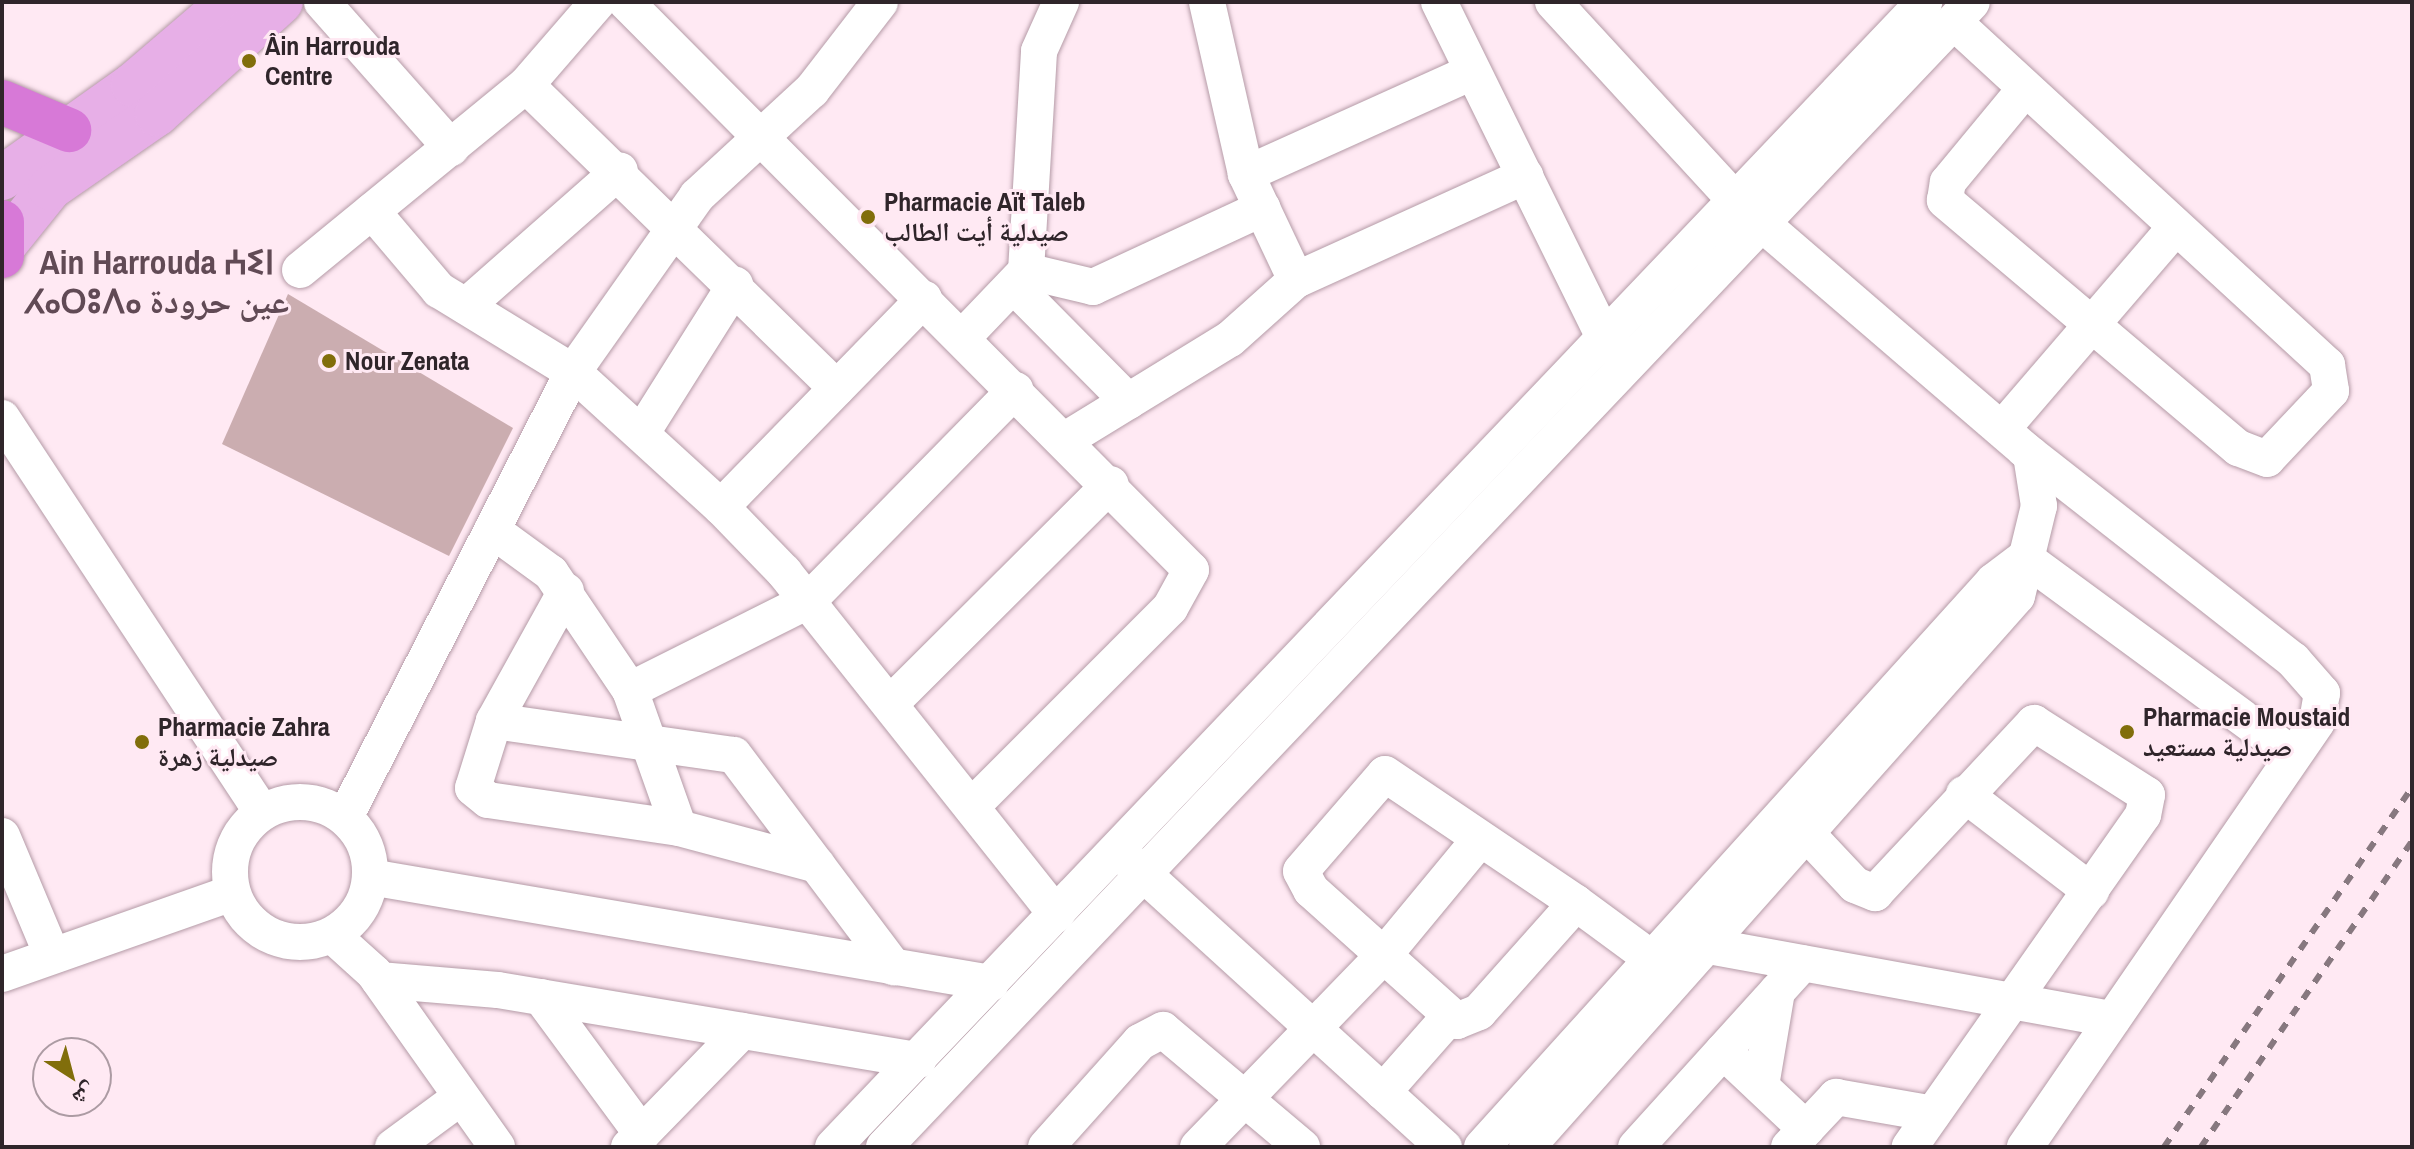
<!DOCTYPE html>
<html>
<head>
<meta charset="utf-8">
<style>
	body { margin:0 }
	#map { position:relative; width:2414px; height:1149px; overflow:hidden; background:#ffe9f3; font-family:"Archivo Narrow","Noto Naskh Arabic","Noto Sans Tifinagh",sans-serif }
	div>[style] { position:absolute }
	.building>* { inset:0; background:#cbadb0 }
	.roads { filter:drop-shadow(0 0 2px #b59ba7) drop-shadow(0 0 2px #b59ba7) }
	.minor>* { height:36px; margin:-18px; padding:0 18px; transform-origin:18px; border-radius:18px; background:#fff }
	.minor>.ring { margin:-18px; padding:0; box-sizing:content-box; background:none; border:36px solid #fff; border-radius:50% }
	.major>* { height:44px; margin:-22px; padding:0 22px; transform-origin:22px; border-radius:22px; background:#e7afe7 }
	.highway>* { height:44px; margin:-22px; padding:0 22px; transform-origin:22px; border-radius:22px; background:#d779d7 }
	.rail>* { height:6px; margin-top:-3px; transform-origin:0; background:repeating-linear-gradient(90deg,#87787f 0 10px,transparent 0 20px) }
	.dots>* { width:22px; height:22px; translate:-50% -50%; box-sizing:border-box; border:4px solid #ffe9f3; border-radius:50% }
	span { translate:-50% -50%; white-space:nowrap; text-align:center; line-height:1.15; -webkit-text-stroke:6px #ffe9f3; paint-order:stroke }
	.poi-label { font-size:26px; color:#2f252a; font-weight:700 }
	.left { translate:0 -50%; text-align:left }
	.district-label { font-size:34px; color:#614a55; font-weight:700 }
	.frame { position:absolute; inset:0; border:4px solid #2f252a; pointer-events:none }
	.north { position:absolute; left:32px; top:1037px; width:80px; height:80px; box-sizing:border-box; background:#ffe9f3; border:2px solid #ac9ba3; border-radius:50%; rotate:144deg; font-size:22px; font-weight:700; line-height:32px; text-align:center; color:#2f252a }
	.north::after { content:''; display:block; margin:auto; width:28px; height:36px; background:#816e0b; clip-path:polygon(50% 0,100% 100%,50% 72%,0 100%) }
</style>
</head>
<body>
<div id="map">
	<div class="building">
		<i style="clip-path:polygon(288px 294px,513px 428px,449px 556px,222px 444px)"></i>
	</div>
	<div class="roads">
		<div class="minor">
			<i style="left:322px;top:2px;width:195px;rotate:48.5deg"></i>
			<i style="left:626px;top:2px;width:801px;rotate:45.15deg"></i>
			<i style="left:1191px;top:570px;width:43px;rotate:118.9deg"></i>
			<i style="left:1170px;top:608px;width:281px;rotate:135deg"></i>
			<i style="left:1439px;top:2px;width:378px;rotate:63.8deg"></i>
			<i style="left:1553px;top:2px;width:273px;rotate:47.4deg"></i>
			<i style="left:1738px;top:203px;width:379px;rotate:40.7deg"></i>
			<i style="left:2025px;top:450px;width:340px;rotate:38.1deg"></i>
			<i style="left:2293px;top:660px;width:44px;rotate:48.7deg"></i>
			<i style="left:2322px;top:693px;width:29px;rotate:100deg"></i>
			<i style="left:2317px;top:722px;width:516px;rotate:124.49deg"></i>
			<i style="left:1954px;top:22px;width:507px;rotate:42.6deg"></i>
			<i style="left:2327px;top:365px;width:26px;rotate:81deg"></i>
			<i style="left:2331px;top:391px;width:93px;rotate:133.3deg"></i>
			<i style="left:2267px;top:459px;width:31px;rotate:-159deg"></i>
			<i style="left:2238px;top:448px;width:384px;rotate:-139.8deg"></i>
			<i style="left:1945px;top:200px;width:18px;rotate:-81deg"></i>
			<i style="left:1948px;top:182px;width:121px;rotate:-50.4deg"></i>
			<i style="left:526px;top:85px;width:434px;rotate:44.3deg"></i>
			<i style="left:1246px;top:174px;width:248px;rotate:-24.3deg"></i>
			<i style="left:372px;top:211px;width:104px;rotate:49.7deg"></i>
			<i style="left:439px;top:290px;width:157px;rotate:31.5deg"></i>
			<i style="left:573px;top:372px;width:200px;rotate:42.4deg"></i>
			<i style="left:721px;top:507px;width:91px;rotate:45.9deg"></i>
			<i style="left:784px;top:572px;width:438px;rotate:51.5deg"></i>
			<i style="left:300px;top:270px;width:292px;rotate:-39.3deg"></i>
			<i style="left:526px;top:85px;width:110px;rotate:-49.1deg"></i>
			<i style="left:1026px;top:271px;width:69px;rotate:13.4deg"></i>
			<i style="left:1093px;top:287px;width:187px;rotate:-24.9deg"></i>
			<i style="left:1296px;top:280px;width:252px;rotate:-24.4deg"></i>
			<i style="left:1015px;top:287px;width:161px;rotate:45.3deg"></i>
			<i style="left:466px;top:306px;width:205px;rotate:-41.4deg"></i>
			<i style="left:963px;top:337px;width:91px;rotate:-46.3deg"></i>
			<i style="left:1026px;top:271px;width:220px;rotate:-86.6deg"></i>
			<i style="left:1039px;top:51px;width:54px;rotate:-65.8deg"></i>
			<i style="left:2px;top:418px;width:472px;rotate:56.6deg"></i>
			<i style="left:2002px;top:429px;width:264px;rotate:-49.3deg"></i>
			<i style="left:643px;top:431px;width:173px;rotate:-57.8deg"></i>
			<i style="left:1065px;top:440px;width:193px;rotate:-31.5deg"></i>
			<i style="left:1230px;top:339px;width:89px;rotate:-41.8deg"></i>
			<i style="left:1296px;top:280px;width:117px;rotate:-115.3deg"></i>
			<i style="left:1246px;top:174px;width:176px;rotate:-102.8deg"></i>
			<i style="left:721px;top:507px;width:291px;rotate:-45.7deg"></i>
			<i style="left:492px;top:530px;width:73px;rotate:36.1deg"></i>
			<i style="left:551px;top:573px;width:141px;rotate:56deg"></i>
			<i style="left:630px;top:690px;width:146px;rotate:70.5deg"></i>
			<i style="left:2025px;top:558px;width:333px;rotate:36.3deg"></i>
			<i style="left:566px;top:591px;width:149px;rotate:119deg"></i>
			<i style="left:494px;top:721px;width:70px;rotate:107.4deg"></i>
			<i style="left:473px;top:788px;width:19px;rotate:39deg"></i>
			<i style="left:488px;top:800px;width:193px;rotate:8.3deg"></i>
			<i style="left:679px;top:828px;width:143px;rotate:15deg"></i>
			<i style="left:630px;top:690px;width:199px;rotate:-26.6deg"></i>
			<i style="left:808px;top:601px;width:296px;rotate:-45.5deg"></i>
			<i style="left:891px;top:703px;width:310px;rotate:-44.9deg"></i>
			<i style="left:494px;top:721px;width:242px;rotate:8.1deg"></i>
			<i style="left:734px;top:755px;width:266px;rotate:53deg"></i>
			<i style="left:1964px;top:794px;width:160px;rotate:37.4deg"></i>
			<i class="ring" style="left:230px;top:802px;width:104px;height:104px"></i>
			<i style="left:345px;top:817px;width:500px;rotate:-62.87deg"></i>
			<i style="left:573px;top:372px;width:215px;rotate:-54.8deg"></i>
			<i style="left:697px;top:196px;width:156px;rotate:-42.7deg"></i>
			<i style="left:812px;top:90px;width:111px;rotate:-52.3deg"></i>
			<i style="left:2px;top:836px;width:129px;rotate:67.2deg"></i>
			<i style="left:1809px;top:836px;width:67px;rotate:46.8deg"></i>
			<i style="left:1855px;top:885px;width:22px;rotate:22deg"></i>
			<i style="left:1875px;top:893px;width:233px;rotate:-46.9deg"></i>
			<i style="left:2034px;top:723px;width:134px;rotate:32.5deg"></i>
			<i style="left:2147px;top:795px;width:20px;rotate:101deg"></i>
			<i style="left:2143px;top:815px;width:406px;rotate:125.1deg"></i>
			<i style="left:1126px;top:858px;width:430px;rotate:42.3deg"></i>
			<i style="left:370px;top:877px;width:630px;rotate:9.69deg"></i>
			<i style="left:1576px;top:903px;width:146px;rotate:131.7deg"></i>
			<i style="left:1479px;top:1012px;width:24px;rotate:158deg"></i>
			<i style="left:1457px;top:1021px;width:196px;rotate:-138.1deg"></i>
			<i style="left:1311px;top:890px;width:21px;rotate:-118deg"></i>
			<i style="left:1301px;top:871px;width:128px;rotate:-49.1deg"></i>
			<i style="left:1385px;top:774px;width:230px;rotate:34deg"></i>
			<i style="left:1576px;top:903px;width:93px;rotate:36.3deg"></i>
			<i style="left:332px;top:935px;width:57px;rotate:42.1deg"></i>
			<i style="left:374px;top:973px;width:213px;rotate:54.7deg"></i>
			<i style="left:1692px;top:943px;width:427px;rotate:10.3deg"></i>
			<i style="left:2px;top:974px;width:244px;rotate:-19.4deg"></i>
			<i style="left:379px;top:980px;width:119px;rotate:4.8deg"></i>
			<i style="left:498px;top:990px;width:426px;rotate:9.5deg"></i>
			<i style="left:541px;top:997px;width:170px;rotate:53.6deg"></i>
			<i style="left:1723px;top:1051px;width:114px;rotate:43.2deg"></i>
			<i style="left:1761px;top:1086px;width:96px;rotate:-80.4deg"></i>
			<i style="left:1383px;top:1092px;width:101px;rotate:-48.6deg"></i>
			<i style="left:393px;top:1147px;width:84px;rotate:-36.3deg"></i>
			<i style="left:629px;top:1147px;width:162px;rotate:-45.8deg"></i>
			<i style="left:833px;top:1147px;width:1582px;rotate:-46.38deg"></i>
			<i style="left:884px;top:1147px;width:1579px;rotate:-46.46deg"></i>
			<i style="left:1046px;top:1147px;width:141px;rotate:-48.2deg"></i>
			<i style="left:1140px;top:1042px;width:26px;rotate:-28deg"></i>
			<i style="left:1163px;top:1030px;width:182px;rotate:40.1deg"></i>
			<i style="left:1198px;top:1147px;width:267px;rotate:-45.9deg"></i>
			<i style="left:1384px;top:955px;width:149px;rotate:-50.4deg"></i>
			<i style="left:1482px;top:1147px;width:763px;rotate:-47.87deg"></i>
			<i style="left:1994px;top:581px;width:39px;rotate:-37deg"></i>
			<i style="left:1527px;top:1147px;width:737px;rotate:-48.35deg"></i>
			<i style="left:2017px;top:596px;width:93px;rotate:-76.3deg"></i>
			<i style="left:2039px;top:506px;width:52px;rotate:-98.9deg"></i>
			<i style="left:1636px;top:1147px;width:248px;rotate:-47.8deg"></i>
			<i style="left:1789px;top:1147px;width:69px;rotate:-46.8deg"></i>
			<i style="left:1836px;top:1097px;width:98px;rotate:9.9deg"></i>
		</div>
		<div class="major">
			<i style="left:2px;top:178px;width:161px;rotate:-35.4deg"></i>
			<i style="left:133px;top:85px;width:128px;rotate:-40.6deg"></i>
			<i style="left:5px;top:244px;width:72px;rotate:-51.2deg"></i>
			<i style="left:50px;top:188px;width:130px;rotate:-34.7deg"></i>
			<i style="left:157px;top:114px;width:167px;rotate:-42.1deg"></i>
		</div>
		<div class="highway">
			<i style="left:2px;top:102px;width:73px;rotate:22.7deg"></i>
			<i style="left:2px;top:222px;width:34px;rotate:90deg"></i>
		</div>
	</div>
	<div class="rail">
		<i style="left:2164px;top:1147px;width:437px;rotate:-55.4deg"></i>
		<i style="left:2201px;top:1147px;width:372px;rotate:-55.4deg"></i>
	</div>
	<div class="dots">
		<i style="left:249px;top:61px;background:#816e0b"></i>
		<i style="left:868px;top:217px;background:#816e0b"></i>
		<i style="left:329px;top:361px;background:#816e0b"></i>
		<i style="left:2127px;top:732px;background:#816e0b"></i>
		<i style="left:142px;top:742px;background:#816e0b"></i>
	</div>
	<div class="poi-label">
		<span class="left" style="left:265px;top:61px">Âin Harrouda<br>Centre</span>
		<span class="left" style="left:884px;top:217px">Pharmacie Aït Taleb<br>صيدلية أيت الطالب</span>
		<span class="left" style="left:345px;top:361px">Nour Zenata</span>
		<span class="left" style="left:2143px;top:732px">Pharmacie Moustaid<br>صيدلية مستعيد</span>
		<span class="left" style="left:158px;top:742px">Pharmacie Zahra<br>صيدلية زهرة</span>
	</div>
	<div class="district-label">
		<span style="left:157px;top:282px">Ain Harrouda ⵄⵉⵏ<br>ⵃⴰⵔⵓⴷⴰ عين حرودة</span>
	</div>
	<div class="frame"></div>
	<div class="north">ش</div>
</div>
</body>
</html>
